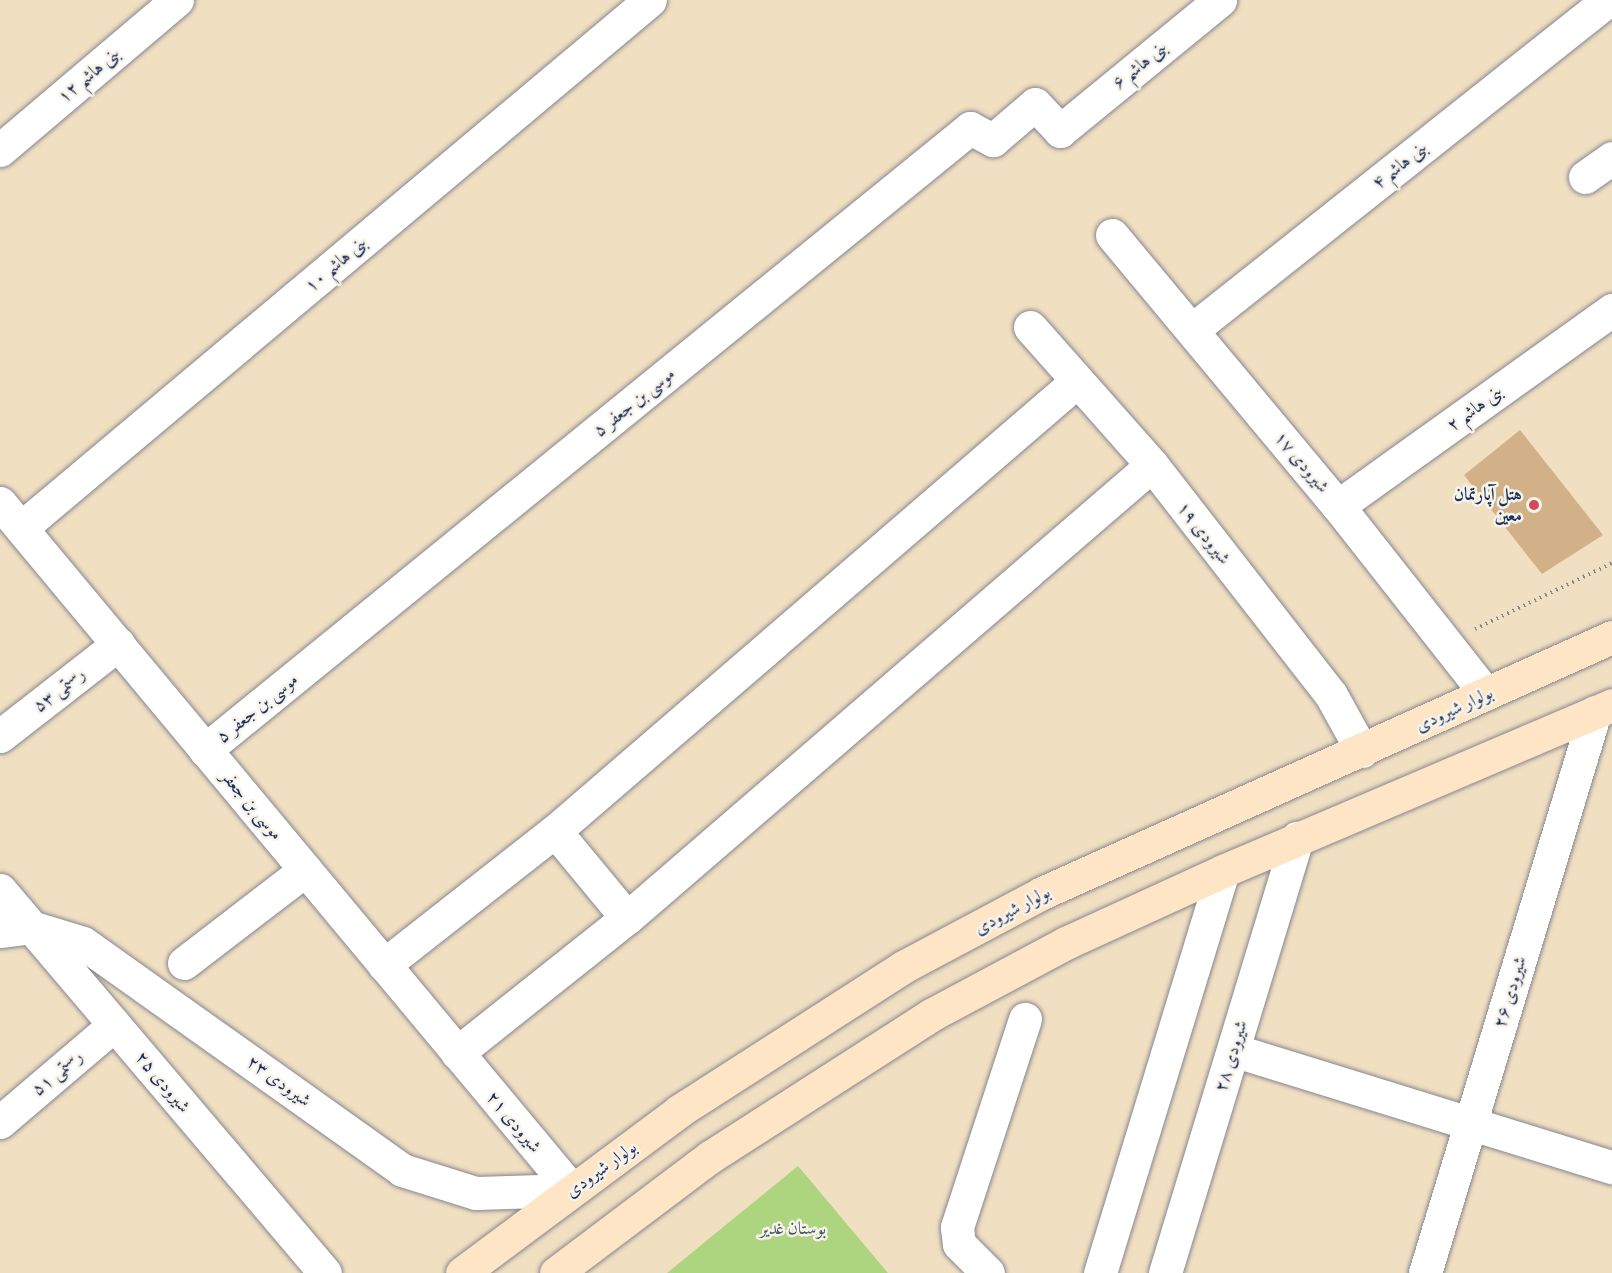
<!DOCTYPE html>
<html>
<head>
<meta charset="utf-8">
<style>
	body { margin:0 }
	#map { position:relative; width:1612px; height:1273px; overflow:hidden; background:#f1dfc1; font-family:Alegreya,Amiri,serif }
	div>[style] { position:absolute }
	.green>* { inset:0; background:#add47e }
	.building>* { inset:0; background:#d3b188 }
	.path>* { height:4px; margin-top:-2px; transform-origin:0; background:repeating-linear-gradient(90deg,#868790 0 1.5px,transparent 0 6px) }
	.roads { filter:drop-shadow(0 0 2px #868790) drop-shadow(0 0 2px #868790) }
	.minor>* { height:33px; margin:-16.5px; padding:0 16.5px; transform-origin:16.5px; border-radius:16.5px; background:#fff }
	.secondary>* { height:33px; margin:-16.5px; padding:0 16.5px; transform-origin:16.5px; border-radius:16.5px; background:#fde5c5 }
	.dots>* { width:16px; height:16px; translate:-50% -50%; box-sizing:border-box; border:3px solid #f7f3e8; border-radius:50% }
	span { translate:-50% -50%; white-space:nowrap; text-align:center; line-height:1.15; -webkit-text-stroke:5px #f7f3e8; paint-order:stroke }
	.street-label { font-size:18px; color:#1b2f5e }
	.poi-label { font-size:18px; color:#1b2f5e; font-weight:700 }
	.right { translate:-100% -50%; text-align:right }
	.park-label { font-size:18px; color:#405866 }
</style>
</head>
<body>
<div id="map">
	<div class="green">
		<i style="clip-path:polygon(798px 1166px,888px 1273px,667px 1273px)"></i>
	</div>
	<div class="building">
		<i style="clip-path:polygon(1520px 430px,1603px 535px,1542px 574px,1464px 475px)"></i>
	</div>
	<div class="path">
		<i style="left:1475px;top:629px;width:152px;rotate:-25.7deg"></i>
	</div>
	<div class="roads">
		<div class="minor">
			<i style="left:0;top:150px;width:232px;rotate:-40.3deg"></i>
			<i style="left:1585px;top:177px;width:33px;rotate:-35deg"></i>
			<i style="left:1112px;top:235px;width:353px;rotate:50.2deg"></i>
			<i style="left:1338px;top:506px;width:239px;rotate:51.8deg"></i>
			<i style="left:1030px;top:327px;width:184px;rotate:48.5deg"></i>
			<i style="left:1152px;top:465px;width:291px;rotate:52.1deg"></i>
			<i style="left:1331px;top:695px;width:64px;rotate:61deg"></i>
			<i style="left:1192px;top:330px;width:531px;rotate:-38.42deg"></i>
			<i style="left:0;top:503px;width:894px;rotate:50.22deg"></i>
			<i style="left:1338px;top:506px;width:337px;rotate:-35.6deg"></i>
			<i style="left:21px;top:528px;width:821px;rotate:-40.01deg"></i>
			<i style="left:0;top:736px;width:150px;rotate:-37.9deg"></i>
			<i style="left:205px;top:750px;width:986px;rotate:-39.11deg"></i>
			<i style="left:970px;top:128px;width:26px;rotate:28deg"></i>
			<i style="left:993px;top:140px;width:55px;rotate:-40.6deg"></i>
			<i style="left:1035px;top:104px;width:37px;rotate:47deg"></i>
			<i style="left:1060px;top:131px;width:207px;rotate:-39.3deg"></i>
			<i style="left:555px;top:831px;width:113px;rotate:50.4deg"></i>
			<i style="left:0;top:890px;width:502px;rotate:49.68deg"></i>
			<i style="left:0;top:931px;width:31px;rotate:-7deg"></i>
			<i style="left:31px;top:927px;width:54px;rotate:17.1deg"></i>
			<i style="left:83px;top:943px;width:392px;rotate:35.4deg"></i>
			<i style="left:402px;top:1170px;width:77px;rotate:17.3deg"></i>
			<i style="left:476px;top:1193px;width:96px;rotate:-1.8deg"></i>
			<i style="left:184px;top:963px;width:153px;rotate:-37.5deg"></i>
			<i style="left:384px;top:965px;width:217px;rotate:-38.1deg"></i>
			<i style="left:555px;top:831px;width:689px;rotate:-40.76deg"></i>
			<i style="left:1233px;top:1050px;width:397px;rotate:17.2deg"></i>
			<i style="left:457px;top:1053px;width:217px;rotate:-38.5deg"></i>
			<i style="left:627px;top:918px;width:693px;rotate:-40.79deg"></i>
			<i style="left:0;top:1122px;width:150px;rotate:-40.4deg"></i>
			<i style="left:988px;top:1273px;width:41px;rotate:-135deg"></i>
			<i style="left:959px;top:1244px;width:17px;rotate:-97deg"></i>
			<i style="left:957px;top:1227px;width:219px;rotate:-71.9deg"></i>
			<i style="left:1100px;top:1273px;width:420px;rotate:-73deg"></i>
			<i style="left:1165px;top:1273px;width:455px;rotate:-73.1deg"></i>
			<i style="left:1425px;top:1273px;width:586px;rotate:-73.14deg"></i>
		</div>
		<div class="secondary">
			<i style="left:462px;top:1273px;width:271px;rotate:-36.7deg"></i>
			<i style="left:679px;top:1111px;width:266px;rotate:-32.7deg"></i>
			<i style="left:903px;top:967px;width:157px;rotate:-28deg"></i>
			<i style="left:1042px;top:893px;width:625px;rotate:-24.19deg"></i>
			<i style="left:556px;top:1273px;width:193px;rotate:-37deg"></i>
			<i style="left:710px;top:1157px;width:263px;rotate:-32.7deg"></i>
			<i style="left:931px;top:1015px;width:153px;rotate:-28.1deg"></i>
			<i style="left:1066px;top:943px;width:173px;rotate:-24.6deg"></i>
			<i style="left:1223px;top:871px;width:423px;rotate:-23.1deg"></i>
		</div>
	</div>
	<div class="dots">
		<i style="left:1534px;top:505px;background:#d1495b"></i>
	</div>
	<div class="street-label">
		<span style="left:1140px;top:65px;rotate:-39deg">بنی هاشم ۶</span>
		<span style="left:89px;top:75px;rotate:-40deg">بنی هاشم ۱۲</span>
		<span style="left:1400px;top:165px;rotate:-38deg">بنی هاشم ۴</span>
		<span style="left:336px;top:264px;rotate:-40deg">بنی هاشم ۱۰</span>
		<span style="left:634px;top:402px;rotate:-39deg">موسی بن جعفر ۵</span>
		<span style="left:1475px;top:408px;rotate:-36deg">بنی هاشم ۲</span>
		<span style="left:1302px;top:462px;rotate:50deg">شیرودی ۱۷</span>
		<span style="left:1204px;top:533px;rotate:52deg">شیرودی ۱۹</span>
		<span style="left:59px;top:690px;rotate:-38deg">رستمی ۵۳</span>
		<span style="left:257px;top:708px;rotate:-39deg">موسی بن جعفر ۵</span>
		<span style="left:1454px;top:709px;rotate:-25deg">بولوار شیرودی</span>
		<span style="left:252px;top:805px;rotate:50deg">موسی بن جعفر</span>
		<span style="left:1012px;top:910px;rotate:-28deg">بولوار شیرودی</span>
		<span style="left:1510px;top:992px;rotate:-73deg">شیرودی ۲۶</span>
		<span style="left:1231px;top:1056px;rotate:-73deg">شیرودی ۲۸</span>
		<span style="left:57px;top:1073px;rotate:-40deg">رستمی ۵۱</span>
		<span style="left:279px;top:1081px;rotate:36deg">شیرودی ۲۳</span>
		<span style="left:163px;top:1082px;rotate:50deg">شیرودی ۲۵</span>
		<span style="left:514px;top:1122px;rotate:50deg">شیرودی ۲۱</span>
		<span style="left:601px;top:1169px;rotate:-36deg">بولوار شیرودی</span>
	</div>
	<div class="poi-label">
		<span class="right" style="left:1522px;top:505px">هتل آپارتمان<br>معین</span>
	</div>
	<div class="park-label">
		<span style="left:793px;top:1228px">بوستان غدیر</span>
	</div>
</div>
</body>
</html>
